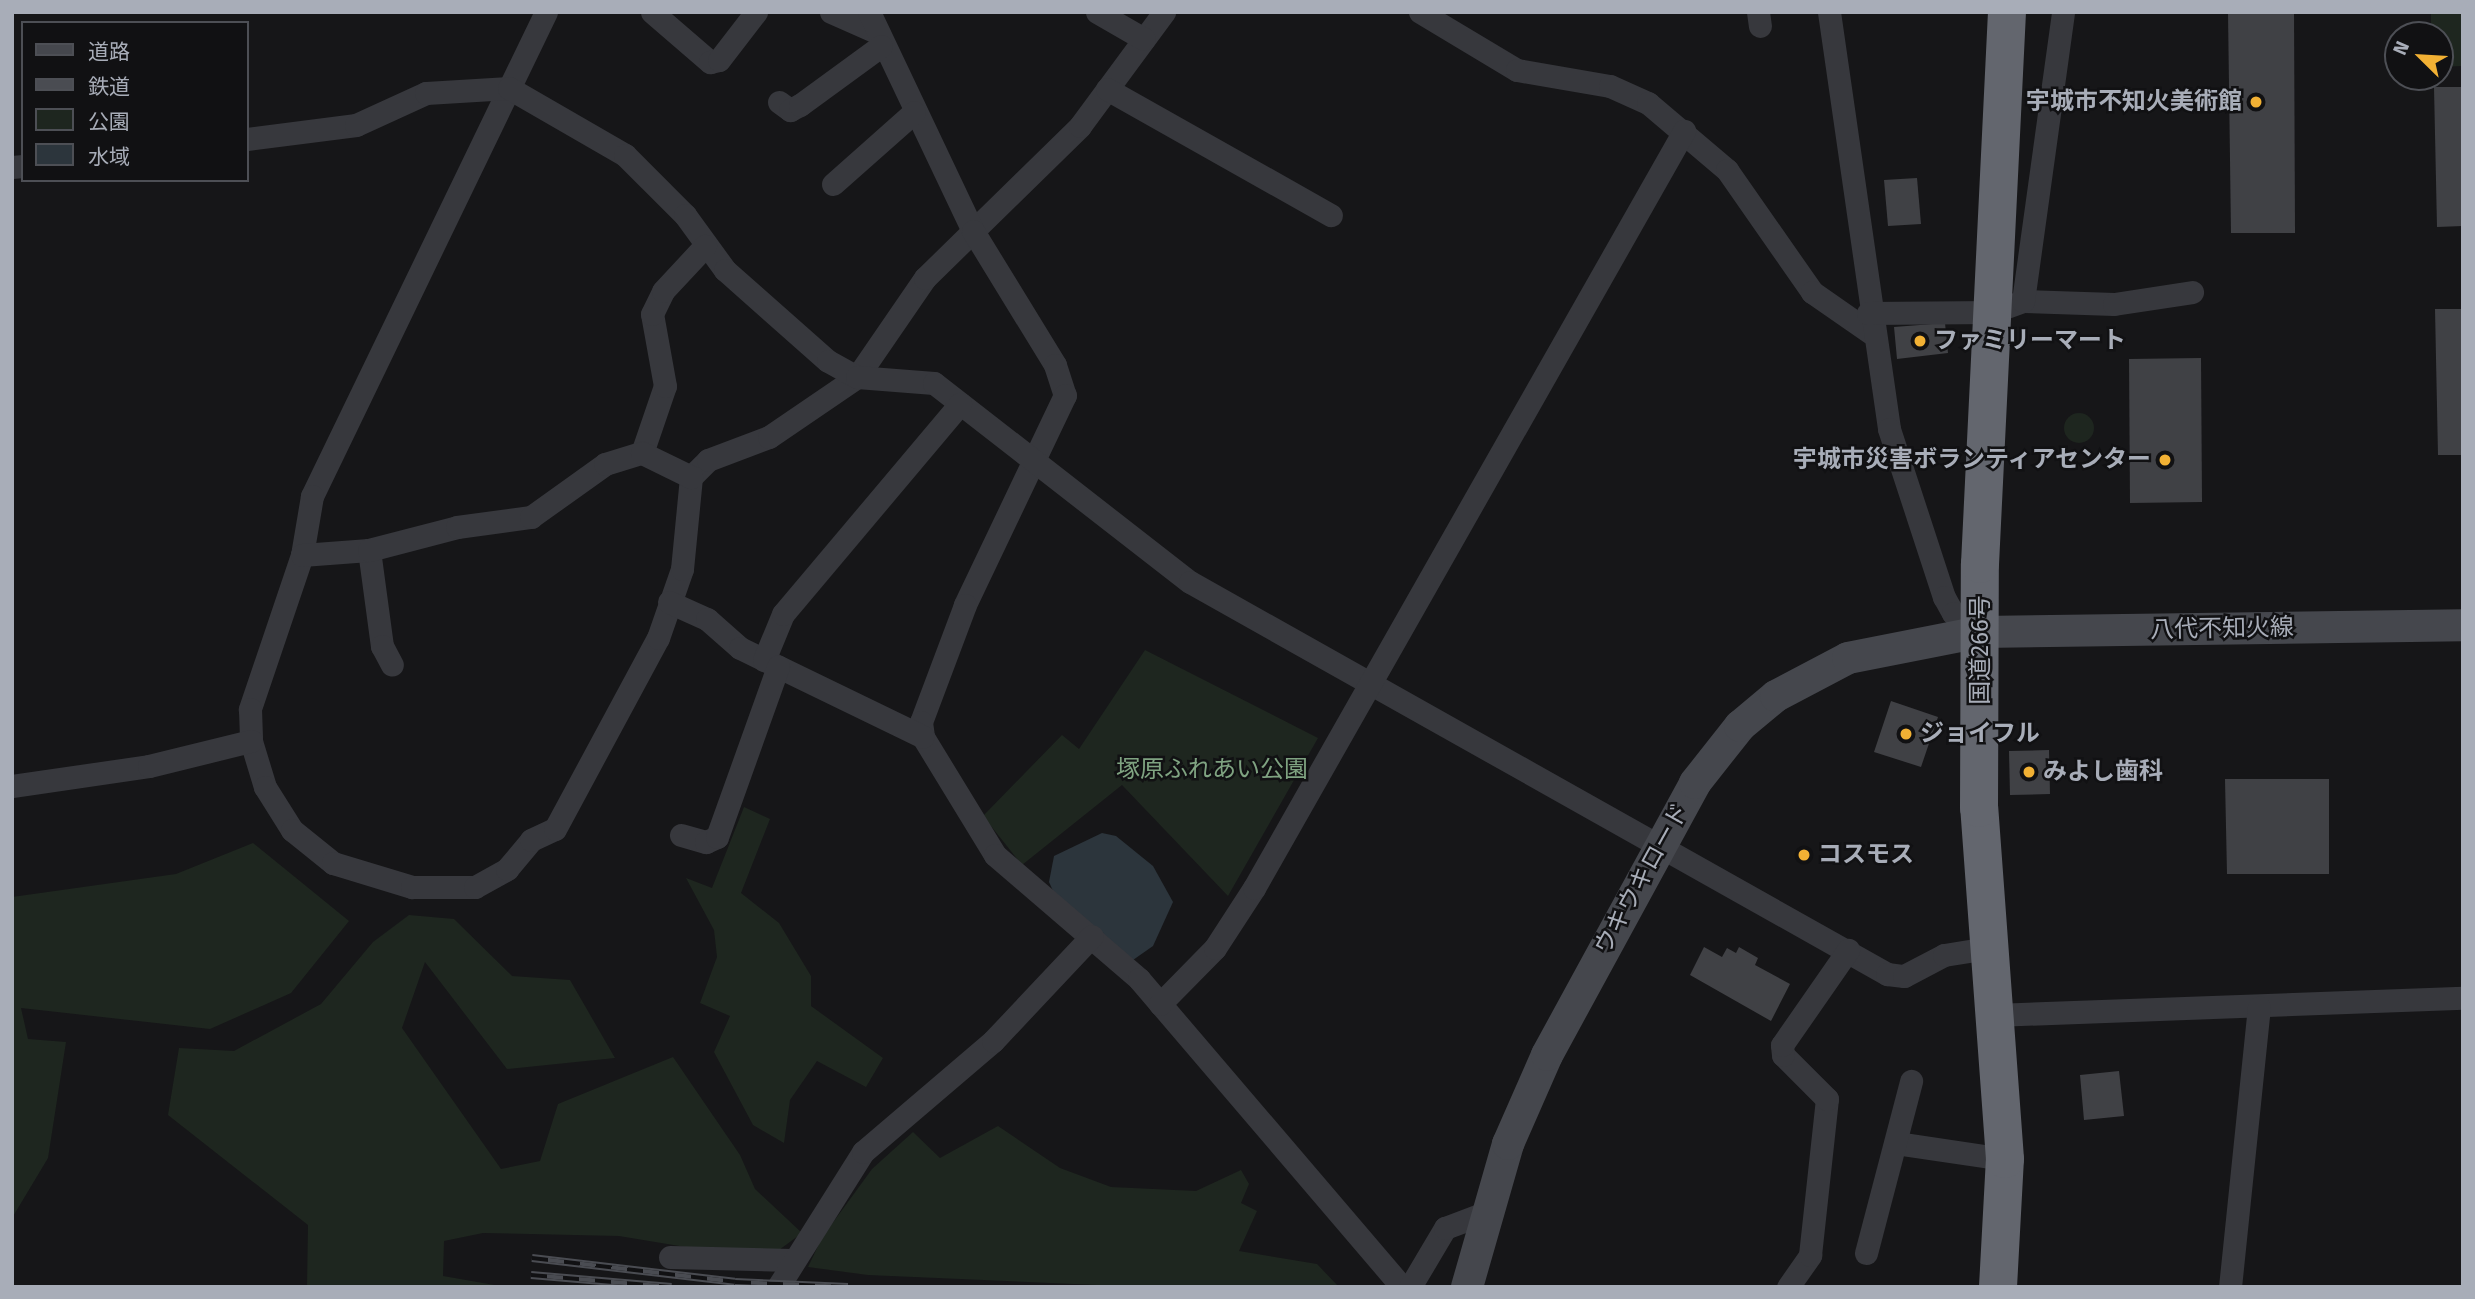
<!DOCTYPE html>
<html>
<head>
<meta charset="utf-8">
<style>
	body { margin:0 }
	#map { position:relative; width:2475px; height:1299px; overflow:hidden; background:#161618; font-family:"Fira Sans","Noto Sans JP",sans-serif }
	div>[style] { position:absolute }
	.green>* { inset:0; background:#1e261f }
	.round { border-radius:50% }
	.water>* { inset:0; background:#2c353c }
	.building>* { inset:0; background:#404145 }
	.street>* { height:23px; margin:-11.5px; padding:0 11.5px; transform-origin:11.5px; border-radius:11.5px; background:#37383d }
	.secondary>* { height:32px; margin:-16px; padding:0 16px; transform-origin:16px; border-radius:16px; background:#45474d }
	.highway>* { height:38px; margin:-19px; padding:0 19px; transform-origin:19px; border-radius:19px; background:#63666e }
	.rail>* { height:8px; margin-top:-4px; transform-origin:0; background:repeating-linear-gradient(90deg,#111113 0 16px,#4a4c52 0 32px); box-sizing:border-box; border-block:2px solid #4a4c52 }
	.dots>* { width:19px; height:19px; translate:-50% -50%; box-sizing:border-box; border:4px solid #111113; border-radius:50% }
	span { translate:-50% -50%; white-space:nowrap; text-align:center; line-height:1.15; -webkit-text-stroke:5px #111113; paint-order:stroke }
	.poi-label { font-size:24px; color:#a8adb8; font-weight:700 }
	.right { translate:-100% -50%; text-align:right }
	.left { translate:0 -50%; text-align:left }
	.street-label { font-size:24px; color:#a8adb8 }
	.park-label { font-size:24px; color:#7fa381 }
	.frame { position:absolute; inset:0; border:14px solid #a8adb8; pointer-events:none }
	.legend { position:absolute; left:21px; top:21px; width:228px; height:161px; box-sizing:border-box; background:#111113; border:2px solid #4d4f55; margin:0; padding:9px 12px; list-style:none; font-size:21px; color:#a8adb8 }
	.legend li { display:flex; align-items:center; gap:14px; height:35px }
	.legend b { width:35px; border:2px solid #4d4f55 }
	.north { position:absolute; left:2384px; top:21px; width:70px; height:70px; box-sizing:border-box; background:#111113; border:2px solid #4d4f55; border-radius:50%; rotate:294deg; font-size:19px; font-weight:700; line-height:28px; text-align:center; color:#a8adb8 }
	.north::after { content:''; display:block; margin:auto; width:24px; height:32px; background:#f2b134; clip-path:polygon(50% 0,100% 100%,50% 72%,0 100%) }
</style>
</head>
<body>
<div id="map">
	<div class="green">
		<i style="clip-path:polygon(2431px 12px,2463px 12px,2463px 66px,2440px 67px,2440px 35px,2431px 35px)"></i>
		<i class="round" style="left:2064px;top:413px;width:30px;height:30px"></i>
		<i style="clip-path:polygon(1145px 650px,1318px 738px,1228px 896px,1122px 785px,1022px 865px,983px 816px,1062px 735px,1079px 749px)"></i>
		<i style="clip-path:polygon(744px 807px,770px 819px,741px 893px,779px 923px,811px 976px,811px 1006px,883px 1058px,866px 1087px,817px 1061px,790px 1100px,784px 1143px,753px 1125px,714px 1052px,730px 1016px,700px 1003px,717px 957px,714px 930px,686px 878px,712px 888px)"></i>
		<i style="clip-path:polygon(253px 843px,349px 921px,291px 993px,210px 1029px,21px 1008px,28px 1039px,66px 1042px,48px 1158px,12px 1218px,12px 897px,176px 874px)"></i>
		<i style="clip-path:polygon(409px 915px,454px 919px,512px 976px,570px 980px,615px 1058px,507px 1069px,425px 962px,402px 1028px,501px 1169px,540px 1161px,558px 1104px,673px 1057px,740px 1155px,755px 1189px,802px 1233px,821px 1239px,872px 1169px,913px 1132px,940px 1158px,998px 1126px,1060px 1168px,1111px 1187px,1196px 1191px,1241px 1170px,1249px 1184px,1241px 1203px,1257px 1211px,1239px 1251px,1317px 1264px,1339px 1287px,1143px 1287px,868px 1275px,808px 1267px,821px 1240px,802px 1233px,779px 1250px,746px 1257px,619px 1236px,483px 1233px,444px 1241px,443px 1276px,506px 1287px,307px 1287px,308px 1225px,168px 1115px,179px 1048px,234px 1051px,321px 1004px,373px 942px)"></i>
	</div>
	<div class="water">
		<i style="clip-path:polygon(1102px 833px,1116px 836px,1153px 866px,1173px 902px,1153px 946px,1133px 960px,1054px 893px,1049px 882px,1054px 856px)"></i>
	</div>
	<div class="building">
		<i style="clip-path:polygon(2228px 12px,2294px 12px,2295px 233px,2231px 233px)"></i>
		<i style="clip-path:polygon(2434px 87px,2463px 87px,2463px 226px,2437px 227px)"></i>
		<i style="clip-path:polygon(1917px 178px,1921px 224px,1888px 226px,1884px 180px)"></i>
		<i style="clip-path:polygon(2435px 309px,2463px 309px,2463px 455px,2438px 455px)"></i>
		<i style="clip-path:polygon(1945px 323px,1948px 353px,1897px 359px,1894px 327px)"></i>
		<i style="clip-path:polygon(2201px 358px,2202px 502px,2130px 503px,2129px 359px)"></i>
		<i style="clip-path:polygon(1891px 701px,1938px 717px,1921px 767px,1874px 752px)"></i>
		<i style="clip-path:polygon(2049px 750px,2050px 794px,2010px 795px,2009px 751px)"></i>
		<i style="clip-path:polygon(2225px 779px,2329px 779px,2329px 874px,2227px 874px)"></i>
		<i style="clip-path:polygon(1704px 947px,1722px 957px,1727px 948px,1736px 953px,1739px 947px,1758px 958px,1755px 965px,1790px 984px,1771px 1021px,1690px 975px)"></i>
		<i style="clip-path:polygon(2119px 1071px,2124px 1116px,2084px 1120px,2080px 1075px)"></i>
	</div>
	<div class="street">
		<i style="left:546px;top:12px;width:538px;rotate:115.8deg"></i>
		<i style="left:312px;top:496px;width:60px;rotate:99.6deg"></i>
		<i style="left:302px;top:555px;width:163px;rotate:108.7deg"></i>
		<i style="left:250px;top:709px;width:32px;rotate:88deg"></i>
		<i style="left:251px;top:741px;width:48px;rotate:73.1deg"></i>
		<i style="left:265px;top:787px;width:51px;rotate:57.9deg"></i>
		<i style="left:292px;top:830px;width:53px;rotate:38.8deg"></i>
		<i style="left:333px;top:863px;width:83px;rotate:16.9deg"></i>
		<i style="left:412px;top:887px;width:63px"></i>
		<i style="left:475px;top:887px;width:37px;rotate:-29deg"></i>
		<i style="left:507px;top:869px;width:38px;rotate:-50deg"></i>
		<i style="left:531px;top:840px;width:26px;rotate:-25deg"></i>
		<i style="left:555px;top:829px;width:217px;rotate:-61.7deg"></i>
		<i style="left:658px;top:638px;width:73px;rotate:-70.8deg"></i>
		<i style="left:682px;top:569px;width:92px;rotate:-84.4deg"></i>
		<i style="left:691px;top:477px;width:24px;rotate:-45deg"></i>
		<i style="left:708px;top:460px;width:65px;rotate:-20.7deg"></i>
		<i style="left:769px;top:437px;width:107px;rotate:-34.3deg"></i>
		<i style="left:857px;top:377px;width:120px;rotate:-55.5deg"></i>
		<i style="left:925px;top:278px;width:217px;rotate:-44.4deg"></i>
		<i style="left:1080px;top:126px;width:142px;rotate:-53.6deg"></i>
		<i style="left:652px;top:12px;width:77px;rotate:40.8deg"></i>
		<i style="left:710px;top:62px;width:9px;rotate:-13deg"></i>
		<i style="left:719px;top:60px;width:61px;rotate:-52.4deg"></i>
		<i style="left:831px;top:12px;width:47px;rotate:23.8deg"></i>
		<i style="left:869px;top:12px;width:242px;rotate:64.6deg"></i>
		<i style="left:973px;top:231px;width:157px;rotate:58.5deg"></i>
		<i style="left:1055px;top:365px;width:32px;rotate:72deg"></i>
		<i style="left:1065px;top:395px;width:233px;rotate:115.5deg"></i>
		<i style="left:965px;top:605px;width:125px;rotate:110.6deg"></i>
		<i style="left:921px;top:722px;width:15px;rotate:82deg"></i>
		<i style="left:923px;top:737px;width:138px;rotate:58.6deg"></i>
		<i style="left:995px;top:855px;width:190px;rotate:40.7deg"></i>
		<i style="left:1139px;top:979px;width:405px;rotate:49.5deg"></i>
		<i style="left:1097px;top:12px;width:54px;rotate:29.9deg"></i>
		<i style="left:1420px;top:12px;width:113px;rotate:30.9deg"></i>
		<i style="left:1517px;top:70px;width:94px;rotate:9.8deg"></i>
		<i style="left:1610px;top:86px;width:42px;rotate:24.1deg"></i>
		<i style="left:1648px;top:103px;width:104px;rotate:40.3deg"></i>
		<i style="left:1727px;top:170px;width:149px;rotate:55.1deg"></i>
		<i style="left:1812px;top:292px;width:72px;rotate:34.8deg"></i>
		<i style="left:1758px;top:12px;width:14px;rotate:82deg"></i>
		<i style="left:1829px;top:12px;width:421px;rotate:81.8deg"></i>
		<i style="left:1889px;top:429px;width:177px;rotate:71.9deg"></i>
		<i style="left:1944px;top:597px;width:18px;rotate:61deg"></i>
		<i style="left:1953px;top:613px;width:34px;rotate:34deg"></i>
		<i style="left:1107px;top:89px;width:257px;rotate:29.4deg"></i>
		<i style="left:779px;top:102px;width:14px;rotate:36deg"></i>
		<i style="left:790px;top:110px;width:11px;rotate:-27deg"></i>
		<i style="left:800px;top:105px;width:100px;rotate:-36.1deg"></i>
		<i style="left:247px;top:139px;width:110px;rotate:-7.3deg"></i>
		<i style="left:356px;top:125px;width:77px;rotate:-24.6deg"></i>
		<i style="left:426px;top:93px;width:83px;rotate:-3.4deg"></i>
		<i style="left:509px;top:88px;width:134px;rotate:30deg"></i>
		<i style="left:625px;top:155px;width:85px;rotate:45deg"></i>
		<i style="left:685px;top:215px;width:68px;rotate:54deg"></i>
		<i style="left:725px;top:270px;width:137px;rotate:41.5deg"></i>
		<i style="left:828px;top:361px;width:33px;rotate:29deg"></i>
		<i style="left:857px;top:377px;width:77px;rotate:4.5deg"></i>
		<i style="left:934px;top:383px;width:324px;rotate:37.9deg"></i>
		<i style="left:1190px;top:582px;width:800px;rotate:29.35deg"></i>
		<i style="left:1887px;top:974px;width:17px;rotate:7deg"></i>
		<i style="left:1904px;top:976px;width:45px;rotate:-27.7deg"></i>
		<i style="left:1944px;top:955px;width:45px;rotate:-9deg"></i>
		<i style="left:12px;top:167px;width:11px;rotate:-5deg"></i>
		<i style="left:833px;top:184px;width:108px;rotate:-41.6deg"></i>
		<i style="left:2023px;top:301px;width:91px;rotate:1.9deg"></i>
		<i style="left:2114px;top:304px;width:79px;rotate:-8.7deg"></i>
		<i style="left:1868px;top:313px;width:125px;rotate:-0.5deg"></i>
		<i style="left:1993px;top:312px;width:32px;rotate:-20deg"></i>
		<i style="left:2023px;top:301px;width:292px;rotate:-82.1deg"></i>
		<i style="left:642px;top:453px;width:71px;rotate:-71.1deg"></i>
		<i style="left:665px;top:386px;width:73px;rotate:-100.2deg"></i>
		<i style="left:652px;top:314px;width:25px;rotate:-64deg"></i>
		<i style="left:663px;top:291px;width:62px;rotate:-47deg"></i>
		<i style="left:369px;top:550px;width:97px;rotate:82.3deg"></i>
		<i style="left:382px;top:646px;width:21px;rotate:62deg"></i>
		<i style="left:302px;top:555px;width:67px;rotate:-4.3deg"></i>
		<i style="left:369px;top:550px;width:91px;rotate:-14.6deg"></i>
		<i style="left:457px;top:527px;width:75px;rotate:-7.7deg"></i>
		<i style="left:531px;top:517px;width:91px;rotate:-35.6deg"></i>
		<i style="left:605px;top:464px;width:39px;rotate:-17deg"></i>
		<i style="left:642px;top:453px;width:55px;rotate:26.1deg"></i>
		<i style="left:669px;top:602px;width:42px;rotate:24.1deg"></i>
		<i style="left:707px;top:619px;width:44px;rotate:41.3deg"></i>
		<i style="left:740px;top:648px;width:203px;rotate:25.9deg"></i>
		<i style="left:764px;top:660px;width:50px;rotate:-67.6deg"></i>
		<i style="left:783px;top:614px;width:275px;rotate:-49.9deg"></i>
		<i style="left:12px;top:786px;width:138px;rotate:-8.3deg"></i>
		<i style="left:149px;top:766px;width:105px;rotate:-13.8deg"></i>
		<i style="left:681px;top:835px;width:26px;rotate:16deg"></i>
		<i style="left:706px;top:842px;width:12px;rotate:-24deg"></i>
		<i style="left:717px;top:837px;width:181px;rotate:-70.3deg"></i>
		<i style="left:1160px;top:1004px;width:78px;rotate:-45.5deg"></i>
		<i style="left:1215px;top:948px;width:72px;rotate:-57deg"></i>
		<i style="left:1254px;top:888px;width:871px;rotate:-60.4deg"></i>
		<i style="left:1994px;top:1015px;width:469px;rotate:-2.1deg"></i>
		<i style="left:1896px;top:1143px;width:110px;rotate:8.4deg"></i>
		<i style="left:1866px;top:1253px;width:178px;rotate:-75.3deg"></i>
		<i style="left:670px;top:1257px;width:121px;rotate:1.4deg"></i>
		<i style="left:778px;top:1287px;width:160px;rotate:-57.8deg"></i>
		<i style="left:863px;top:1152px;width:171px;rotate:-40.5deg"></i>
		<i style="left:993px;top:1041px;width:144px;rotate:-46.7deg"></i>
		<i style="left:1410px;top:1287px;width:69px;rotate:-59.3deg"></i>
		<i style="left:1445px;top:1228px;width:43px;rotate:-20.6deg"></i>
		<i style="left:1788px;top:1287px;width:39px;rotate:-55deg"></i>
		<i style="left:1810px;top:1255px;width:157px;rotate:-83.8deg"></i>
		<i style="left:1827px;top:1099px;width:62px;rotate:-135deg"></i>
		<i style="left:1783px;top:1055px;width:10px;rotate:-96deg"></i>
		<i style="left:1782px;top:1045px;width:116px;rotate:-55.2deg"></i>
		<i style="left:2230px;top:1287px;width:281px;rotate:-84.1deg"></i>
	</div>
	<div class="secondary">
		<i style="left:1467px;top:1287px;width:149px;rotate:-74deg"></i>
		<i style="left:1508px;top:1144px;width:97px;rotate:-66.3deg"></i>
		<i style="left:1547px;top:1055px;width:310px;rotate:-61.4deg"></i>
		<i style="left:1695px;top:783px;width:73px;rotate:-51.7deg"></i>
		<i style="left:1740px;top:726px;width:47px;rotate:-39.8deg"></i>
		<i style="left:1776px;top:696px;width:81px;rotate:-27.8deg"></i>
		<i style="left:1848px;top:658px;width:136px;rotate:-11.1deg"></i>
		<i style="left:1981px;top:632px;width:482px;rotate:-0.8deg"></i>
	</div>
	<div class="highway">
		<i style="left:1998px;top:1287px;width:128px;rotate:-86.9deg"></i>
		<i style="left:2005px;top:1159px;width:352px;rotate:-94.2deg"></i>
		<i style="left:1979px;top:808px;width:244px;rotate:-89.8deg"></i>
		<i style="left:1980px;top:564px;width:553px;rotate:-87.2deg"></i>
	</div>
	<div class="rail">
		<i style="left:532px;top:1258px;width:204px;rotate:6.7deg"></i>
		<i style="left:735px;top:1282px;width:113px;rotate:2.5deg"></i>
		<i style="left:531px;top:1275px;width:141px;rotate:4.9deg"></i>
	</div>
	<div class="dots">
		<i style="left:2256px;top:102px;background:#f2b134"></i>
		<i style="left:1920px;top:341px;background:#f2b134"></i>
		<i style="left:2165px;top:460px;background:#f2b134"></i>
		<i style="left:1906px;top:734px;background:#f2b134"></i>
		<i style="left:2029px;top:772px;background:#f2b134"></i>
		<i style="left:1804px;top:855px;background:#f2b134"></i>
	</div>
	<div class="poi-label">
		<span class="right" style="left:2242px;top:102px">宇城市不知火美術館</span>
		<span class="left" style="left:1934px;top:341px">ファミリーマート</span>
		<span class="right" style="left:2151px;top:460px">宇城市災害ボランティアセンター</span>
		<span class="left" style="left:1920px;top:734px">ジョイフル</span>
		<span class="left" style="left:2043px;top:772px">みよし歯科</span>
		<span class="left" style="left:1818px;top:855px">コスモス</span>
	</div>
	<div class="street-label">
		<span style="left:2222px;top:629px;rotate:-1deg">八代不知火線</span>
		<span style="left:1981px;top:650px;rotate:-90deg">国道266号</span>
		<span style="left:1642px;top:879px;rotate:-61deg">ウキウキロード</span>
	</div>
	<div class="park-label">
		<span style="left:1212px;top:770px">塚原ふれあい公園</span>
	</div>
	<div class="frame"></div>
	<ul class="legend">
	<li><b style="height:9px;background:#45474d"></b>道路</li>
	<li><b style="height:9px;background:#4a4c52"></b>鉄道</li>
	<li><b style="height:19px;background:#1e261f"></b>公園</li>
	<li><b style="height:19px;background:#2c353c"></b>水域</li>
	</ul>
	<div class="north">N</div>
</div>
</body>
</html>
